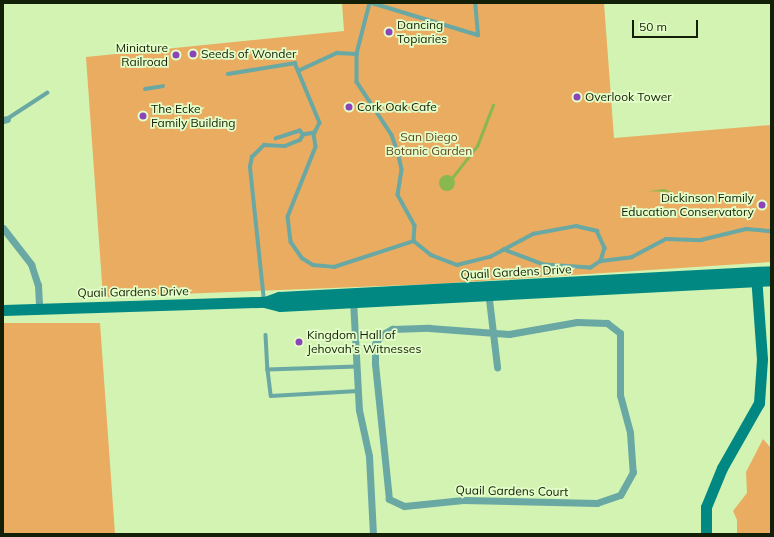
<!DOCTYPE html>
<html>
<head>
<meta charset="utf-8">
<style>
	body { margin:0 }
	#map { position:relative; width:774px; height:537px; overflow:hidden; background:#d2f3b2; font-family:Mulish,sans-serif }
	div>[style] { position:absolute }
	.green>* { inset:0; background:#e9ac61 }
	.water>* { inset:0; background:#89b851 }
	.round { border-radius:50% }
	.stream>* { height:2.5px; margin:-1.25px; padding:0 1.25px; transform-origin:1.25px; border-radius:1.25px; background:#89b851 }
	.lane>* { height:3.5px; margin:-1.75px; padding:0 1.75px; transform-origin:1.75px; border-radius:1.75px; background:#6aa8a4 }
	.street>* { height:7px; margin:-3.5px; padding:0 3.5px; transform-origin:3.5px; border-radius:3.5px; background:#6aa8a4 }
	.secondary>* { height:11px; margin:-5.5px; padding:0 5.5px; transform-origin:5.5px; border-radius:5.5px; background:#018883 }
	.dots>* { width:11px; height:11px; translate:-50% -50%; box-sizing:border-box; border:2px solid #e4feca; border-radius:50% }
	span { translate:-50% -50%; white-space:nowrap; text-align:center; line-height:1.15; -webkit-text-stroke:3.5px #e4feca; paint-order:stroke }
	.poi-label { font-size:12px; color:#141f07 }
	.left { translate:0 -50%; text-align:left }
	.right { translate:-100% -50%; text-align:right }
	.park-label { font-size:12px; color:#64451d }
	.street-label { font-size:12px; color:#141f07 }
	.frame { position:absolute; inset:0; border:4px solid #141f07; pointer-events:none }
	.scale { position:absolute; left:632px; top:20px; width:66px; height:18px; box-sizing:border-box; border:2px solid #141f07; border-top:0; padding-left:5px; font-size:12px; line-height:14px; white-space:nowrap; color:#141f07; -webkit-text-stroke:3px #e4feca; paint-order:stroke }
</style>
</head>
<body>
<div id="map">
	<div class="green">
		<i style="clip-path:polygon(342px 3px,604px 3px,614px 138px,771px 125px,771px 262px,435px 284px,103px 297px,86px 57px,344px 31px)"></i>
		<i style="clip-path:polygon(3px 323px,100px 323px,115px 534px,3px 534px)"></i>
		<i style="clip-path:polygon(763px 439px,771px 448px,771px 534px,737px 534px,737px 520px,733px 511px,747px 493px,746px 472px)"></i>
	</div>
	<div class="water">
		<i class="round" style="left:439px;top:175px;width:16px;height:16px"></i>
		<i style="clip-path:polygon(664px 189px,672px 192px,643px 191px,650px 191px)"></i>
	</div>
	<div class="stream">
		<i style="left:452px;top:178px;width:41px;rotate:-52deg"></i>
		<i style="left:477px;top:146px;width:44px;rotate:-68.7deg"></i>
	</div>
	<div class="lane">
		<i style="left:370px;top:3px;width:53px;rotate:104.3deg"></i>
		<i style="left:357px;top:54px;width:28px;rotate:90deg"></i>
		<i style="left:357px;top:82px;width:64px;rotate:56.6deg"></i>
		<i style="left:392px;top:135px;width:18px;rotate:71deg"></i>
		<i style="left:398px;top:152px;width:18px;rotate:77deg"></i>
		<i style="left:402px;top:170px;width:25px;rotate:99deg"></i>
		<i style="left:398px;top:195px;width:35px;rotate:61deg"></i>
		<i style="left:415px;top:226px;width:15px;rotate:94deg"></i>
		<i style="left:414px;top:241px;width:22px;rotate:39deg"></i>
		<i style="left:431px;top:255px;width:28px;rotate:21deg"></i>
		<i style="left:457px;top:265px;width:34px;rotate:-14deg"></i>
		<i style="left:490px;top:257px;width:49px;rotate:-28.1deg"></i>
		<i style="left:533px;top:234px;width:44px;rotate:-10.5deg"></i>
		<i style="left:576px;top:226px;width:22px;rotate:13deg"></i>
		<i style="left:597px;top:231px;width:19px;rotate:65deg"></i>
		<i style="left:605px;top:248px;width:14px;rotate:107deg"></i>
		<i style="left:601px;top:261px;width:12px;rotate:145deg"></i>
		<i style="left:591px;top:268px;width:47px;rotate:-176.3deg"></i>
		<i style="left:544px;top:265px;width:43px;rotate:-159.4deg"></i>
		<i style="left:372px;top:3px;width:111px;rotate:16.8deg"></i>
		<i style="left:478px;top:35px;width:32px;rotate:-95deg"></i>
		<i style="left:300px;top:70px;width:41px;rotate:-24.7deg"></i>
		<i style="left:337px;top:53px;width:20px;rotate:3deg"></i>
		<i style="left:228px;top:74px;width:68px;rotate:-9.3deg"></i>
		<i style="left:295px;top:63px;width:65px;rotate:67.4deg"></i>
		<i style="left:320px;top:123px;width:11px;rotate:117deg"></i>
		<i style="left:315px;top:133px;width:12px;rotate:171deg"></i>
		<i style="left:145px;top:89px;width:18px;rotate:-9deg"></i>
		<i style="left:7px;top:119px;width:48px;rotate:-33deg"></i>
		<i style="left:314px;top:134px;width:13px;rotate:81deg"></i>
		<i style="left:316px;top:147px;width:75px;rotate:111.8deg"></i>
		<i style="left:288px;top:217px;width:25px;rotate:83deg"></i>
		<i style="left:291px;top:242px;width:19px;rotate:55deg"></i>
		<i style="left:302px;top:258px;width:13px;rotate:32deg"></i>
		<i style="left:313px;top:265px;width:21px;rotate:5deg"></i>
		<i style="left:334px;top:267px;width:84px;rotate:-18deg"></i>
		<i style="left:601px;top:261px;width:31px;rotate:-7deg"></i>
		<i style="left:632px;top:257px;width:38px;rotate:-28deg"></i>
		<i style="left:666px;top:239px;width:35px;rotate:2deg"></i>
		<i style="left:701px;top:240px;width:46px;rotate:-13.7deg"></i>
		<i style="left:746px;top:229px;width:25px;rotate:5deg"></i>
		<i style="left:264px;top:301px;width:135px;rotate:-96deg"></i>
		<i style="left:250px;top:167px;width:10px;rotate:-79deg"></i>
		<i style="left:252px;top:157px;width:17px;rotate:-45deg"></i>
		<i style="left:264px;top:145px;width:21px;rotate:3deg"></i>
		<i style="left:285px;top:146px;width:16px;rotate:-22deg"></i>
		<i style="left:300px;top:140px;width:6px;rotate:-59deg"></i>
		<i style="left:303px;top:135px;width:5px;rotate:-127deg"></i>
		<i style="left:300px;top:131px;width:25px;rotate:162deg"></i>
		<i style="left:266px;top:335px;width:35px;rotate:87deg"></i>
		<i style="left:357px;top:367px;width:89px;rotate:178.1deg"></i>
		<i style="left:268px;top:370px;width:26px;rotate:83deg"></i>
		<i style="left:271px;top:396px;width:87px;rotate:-3.3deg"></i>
	</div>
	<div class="street">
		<i style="left:3px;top:120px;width:4px;rotate:-14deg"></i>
		<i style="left:3px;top:228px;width:46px;rotate:52.1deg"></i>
		<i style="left:31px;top:264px;width:22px;rotate:72deg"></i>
		<i style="left:38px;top:285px;width:22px;rotate:87deg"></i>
		<i style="left:488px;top:291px;width:77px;rotate:83.2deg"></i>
		<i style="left:353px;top:300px;width:110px;rotate:86.9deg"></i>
		<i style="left:359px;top:410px;width:47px;rotate:77.7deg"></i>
		<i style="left:369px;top:456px;width:78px;rotate:87.1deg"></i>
		<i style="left:577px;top:322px;width:30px;rotate:2deg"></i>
		<i style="left:607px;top:323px;width:16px;rotate:38deg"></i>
		<i style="left:620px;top:333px;width:62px;rotate:90deg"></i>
		<i style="left:620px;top:395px;width:39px;rotate:75deg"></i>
		<i style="left:630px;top:433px;width:39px;rotate:86deg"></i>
		<i style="left:633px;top:472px;width:26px;rotate:119deg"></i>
		<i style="left:620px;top:495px;width:24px;rotate:161deg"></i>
		<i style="left:597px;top:503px;width:134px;rotate:-178.7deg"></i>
		<i style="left:463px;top:500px;width:59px;rotate:174.2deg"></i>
		<i style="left:404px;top:506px;width:17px;rotate:-155deg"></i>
		<i style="left:389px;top:499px;width:136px;rotate:-95.9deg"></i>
		<i style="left:375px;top:364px;width:20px;rotate:-90deg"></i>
		<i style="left:375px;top:344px;width:11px;rotate:-56deg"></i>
		<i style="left:381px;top:335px;width:13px;rotate:-29deg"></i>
		<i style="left:392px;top:329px;width:37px;rotate:-2deg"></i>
		<i style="left:429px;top:328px;width:80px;rotate:4.3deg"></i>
		<i style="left:509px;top:334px;width:69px;rotate:-10deg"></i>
	</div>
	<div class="secondary">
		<i style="left:265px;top:302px;width:15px;rotate:-20deg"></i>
		<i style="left:279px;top:297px;width:493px;rotate:-3deg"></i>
		<i style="left:3px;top:310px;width:261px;rotate:-1.8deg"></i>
		<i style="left:264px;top:302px;width:16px;rotate:14deg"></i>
		<i style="left:280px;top:306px;width:492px;rotate:-3deg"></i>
		<i style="left:706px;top:534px;width:27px;rotate:-90deg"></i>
		<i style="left:706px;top:507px;width:42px;rotate:-67.7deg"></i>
		<i style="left:722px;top:468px;width:75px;rotate:-60.4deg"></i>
		<i style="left:759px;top:403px;width:44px;rotate:-86.1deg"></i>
		<i style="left:762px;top:359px;width:83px;rotate:-94.1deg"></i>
	</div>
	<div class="dots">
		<i style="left:389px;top:32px;background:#8c45b8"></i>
		<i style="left:193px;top:54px;background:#8c45b8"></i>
		<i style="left:176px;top:55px;background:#8c45b8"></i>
		<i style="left:577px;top:97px;background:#8c45b8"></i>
		<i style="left:349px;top:107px;background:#8c45b8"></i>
		<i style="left:143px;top:116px;background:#8c45b8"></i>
		<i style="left:762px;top:205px;background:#8c45b8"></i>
		<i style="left:299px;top:342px;background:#8c45b8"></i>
	</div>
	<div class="poi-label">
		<span class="left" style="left:397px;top:32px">Dancing<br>Topiaries</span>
		<span class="right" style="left:168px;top:55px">Miniature<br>Railroad</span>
		<span class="left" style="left:201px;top:54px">Seeds of Wonder</span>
		<span class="left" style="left:585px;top:97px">Overlook Tower</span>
		<span class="left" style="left:357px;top:107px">Cork Oak Cafe</span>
		<span class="left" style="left:151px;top:116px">The Ecke<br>Family Building</span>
		<span class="right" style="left:754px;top:205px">Dickinson Family<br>Education Conservatory</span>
		<span class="left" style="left:307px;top:342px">Kingdom Hall of<br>Jehovah’s Witnesses</span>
	</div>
	<div class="park-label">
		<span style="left:429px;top:144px">San Diego<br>Botanic Garden</span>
	</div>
	<div class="street-label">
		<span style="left:516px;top:272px;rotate:-3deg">Quail Gardens Drive</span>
		<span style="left:133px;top:292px;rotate:-1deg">Quail Gardens Drive</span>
		<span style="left:512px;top:491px;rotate:1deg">Quail Gardens Court</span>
	</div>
	<div class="frame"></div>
	<div class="scale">50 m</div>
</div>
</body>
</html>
